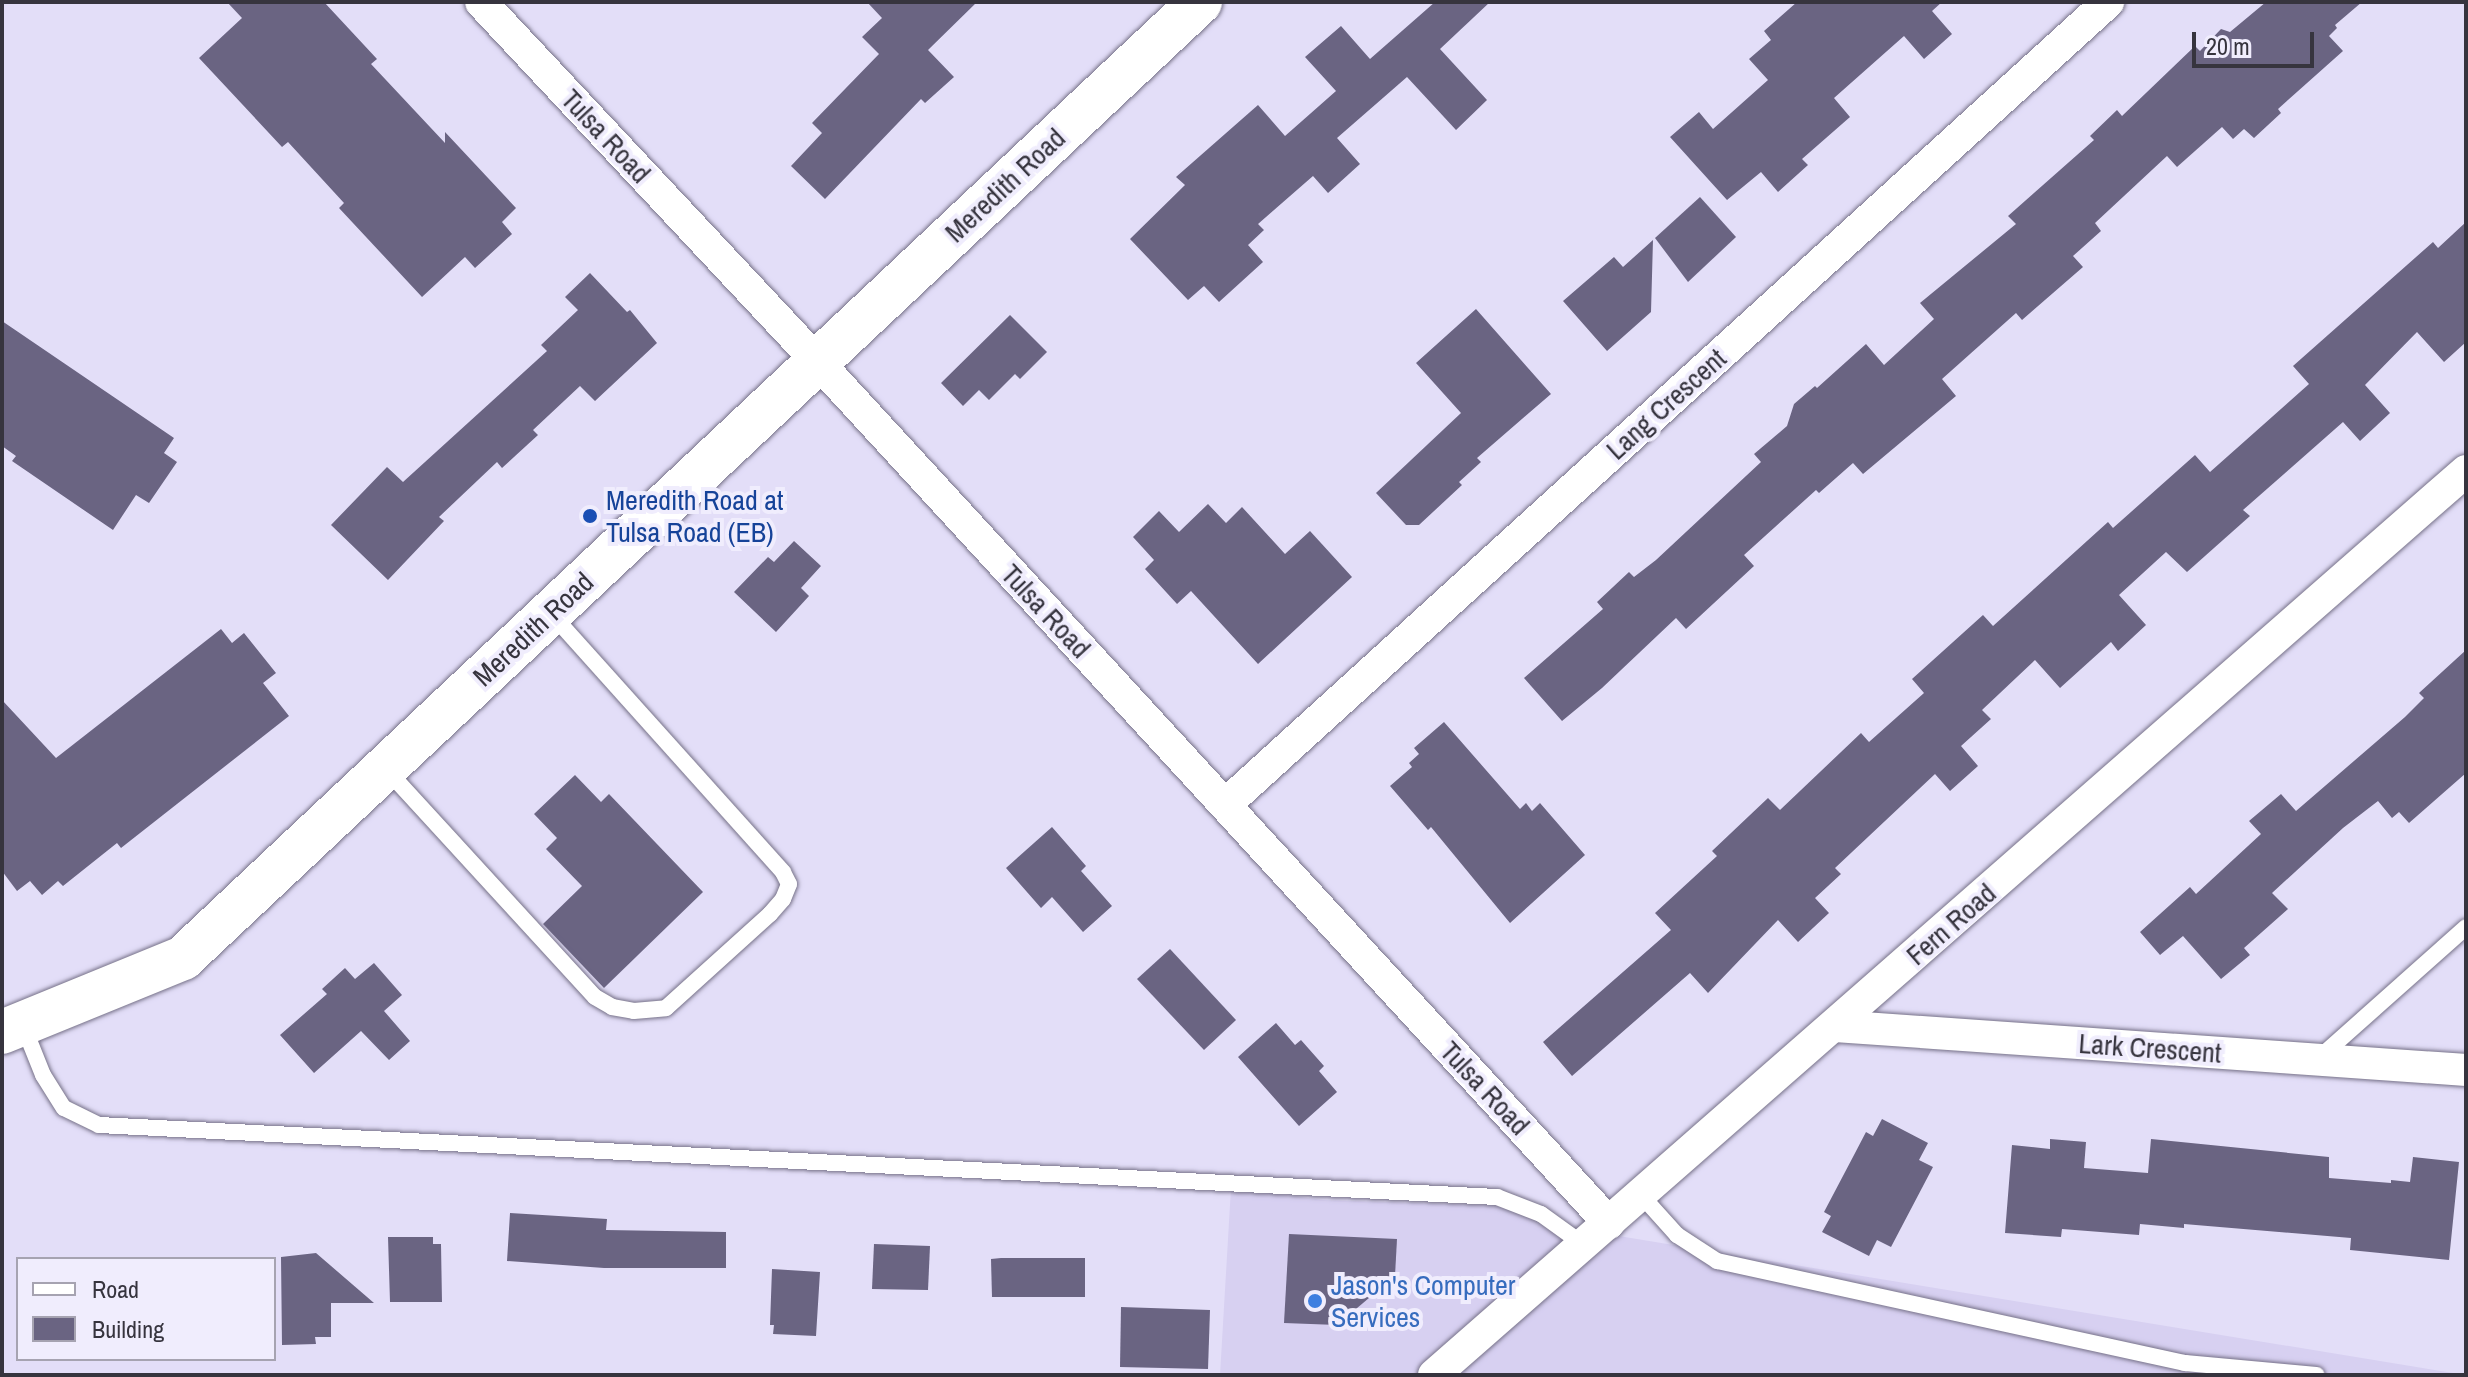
<!DOCTYPE html>
<html>
<head>
<meta charset="utf-8">
<style>
	body { margin:0 }
	#map { position:relative; width:2468px; height:1377px; overflow:hidden; background:#e3def8; font-family:"Archivo Narrow",sans-serif }
	div>[style] { position:absolute }
	.built>* { inset:0; background:#d7d0f1 }
	.building>* { inset:0; background:#6a6482 }
	.roads { filter:drop-shadow(0 0 2px #767188) drop-shadow(0 0 2px #767188) }
	.lane>* { height:16px; margin:-8px; padding:0 8px; transform-origin:8px; border-radius:8px; background:#fff }
	.street>* { height:32px; margin:-16px; padding:0 16px; transform-origin:16px; border-radius:16px; background:#fff }
	.secondary>* { height:44px; margin:-22px; padding:0 22px; transform-origin:22px; border-radius:22px; background:#fff }
	.dots>* { width:22px; height:22px; translate:-50% -50%; box-sizing:border-box; border:4px solid #f0edfd; border-radius:50% }
	span { translate:-50% -50%; white-space:nowrap; text-align:center; line-height:1.15; -webkit-text-stroke:8px #f0edfd; paint-order:stroke }
	.street-label { font-size:28px; color:#36343e }
	.transit-label { font-size:28px; color:#164399 }
	.left { translate:0 -50%; text-align:left }
	.shop-label { font-size:28px; color:#366cbe }
	.frame { position:absolute; inset:0; border:4px solid #36343e; pointer-events:none }
	.legend { position:absolute; left:16px; top:1257px; width:260px; height:104px; box-sizing:border-box; background:#f0edfd; border:2px solid #a6a3b1; margin:0; padding:10px 14px; list-style:none; font-size:24px; color:#36343e }
	.legend li { display:flex; align-items:center; gap:16px; height:40px }
	.legend b { width:40px; border:2px solid #a6a3b1 }
	.scale { position:absolute; left:2192px; top:32px; width:122px; height:36px; box-sizing:border-box; border:4px solid #36343e; border-top:0; padding-left:10px; font-size:24px; line-height:28px; white-space:nowrap; color:#36343e; -webkit-text-stroke:6px #f0edfd; paint-order:stroke }
</style>
</head>
<body>
<div id="map">
	<div class="built">
		<i style="clip-path:polygon(1231px 1188px,1323px 1200px,1513px 1206px,1570px 1228px,2465px 1375px,1220px 1375px)"></i>
	</div>
	<div class="building">
		<i style="clip-path:polygon(227px 2px,324px 2px,377px 59px,371px 64px,445px 143px,445px 132px,516px 208px,502px 222px,512px 234px,475px 268px,465px 257px,422px 297px,339px 208px,344px 203px,288px 142px,282px 147px,199px 58px,242px 18px)"></i>
		<i style="clip-path:polygon(867px 2px,977px 2px,928px 50px,954px 77px,925px 103px,921px 99px,825px 199px,791px 166px,822px 133px,812px 123px,879px 54px,862px 37px,882px 18px)"></i>
		<i style="clip-path:polygon(1435px 2px,1490px 2px,1440px 49px,1487px 100px,1456px 130px,1407px 77px,1337px 138px,1360px 164px,1328px 193px,1313px 176px,1258px 224px,1264px 230px,1248px 245px,1263px 262px,1219px 302px,1204px 286px,1188px 300px,1130px 239px,1185px 185px,1176px 177px,1258px 105px,1285px 136px,1336px 91px,1305px 57px,1341px 26px,1370px 59px)"></i>
		<i style="clip-path:polygon(1797px 2px,1942px 2px,1932px 11px,1952px 34px,1924px 59px,1904px 36px,1834px 98px,1850px 117px,1802px 159px,1808px 165px,1778px 192px,1761px 172px,1727px 200px,1670px 137px,1699px 112px,1713px 129px,1768px 80px,1749px 59px,1771px 40px,1764px 31px)"></i>
		<i style="clip-path:polygon(2266px 2px,2362px 2px,2335px 25px,2337px 28px,2329px 36px,2343px 51px,2278px 109px,2281px 113px,2254px 138px,2244px 129px,2233px 139px,2222px 127px,2177px 167px,2167px 156px,2095px 223px,2101px 231px,2073px 256px,2083px 267px,2022px 320px,2016px 313px,1942px 379px,1956px 396px,1863px 474px,1853px 463px,1819px 493px,1816px 490px,1744px 555px,1754px 566px,1686px 629px,1676px 618px,1602px 688px,1562px 721px,1524px 678px,1603px 609px,1597px 602px,1629px 572px,1634px 577px,1656px 560px,1761px 462px,1754px 454px,1787px 426px,1794px 404px,1815px 386px,1817px 388px,1866px 344px,1884px 365px,1934px 319px,1920px 303px,2016px 224px,2008px 216px,2094px 140px,2090px 136px,2117px 110px,2122px 116px,2195px 46px,2200px 51px,2221px 29px,2230px 32px)"></i>
		<i style="clip-path:polygon(1700px 197px,1736px 237px,1688px 282px,1655px 238px)"></i>
		<i style="clip-path:polygon(2466px 222px,2466px 342px,2444px 362px,2417px 332px,2365px 385px,2390px 413px,2360px 441px,2343px 422px,2243px 510px,2250px 516px,2187px 572px,2166px 552px,2119px 595px,2146px 625px,2118px 651px,2111px 642px,2060px 688px,2035px 660px,1982px 710px,1991px 719px,1961px 746px,1978px 766px,1950px 791px,1935px 774px,1835px 868px,1841px 874px,1815px 898px,1829px 913px,1798px 942px,1778px 920px,1708px 993px,1690px 973px,1572px 1076px,1543px 1042px,1671px 930px,1655px 913px,1717px 856px,1712px 851px,1768px 798px,1780px 810px,1861px 733px,1869px 742px,1924px 693px,1912px 679px,1983px 615px,1993px 626px,2108px 522px,2113px 528px,2195px 455px,2210px 472px,2309px 384px,2293px 366px,2433px 242px,2438px 248px)"></i>
		<i style="clip-path:polygon(1653px 240px,1651px 312px,1607px 351px,1563px 301px,1614px 257px,1623px 267px)"></i>
		<i style="clip-path:polygon(590px 273px,627px 312px,630px 310px,657px 343px,595px 401px,580px 386px,533px 430px,538px 435px,502px 468px,497px 462px,439px 517px,444px 521px,388px 580px,331px 525px,387px 467px,403px 482px,547px 351px,541px 345px,578px 310px,565px 297px)"></i>
		<i style="clip-path:polygon(1476px 309px,1551px 394px,1477px 458px,1481px 462px,1459px 482px,1462px 485px,1419px 525px,1406px 525px,1376px 493px,1461px 413px,1416px 363px)"></i>
		<i style="clip-path:polygon(1010px 315px,1047px 352px,1020px 379px,1015px 374px,989px 400px,979px 390px,963px 406px,941px 383px)"></i>
		<i style="clip-path:polygon(2px 321px,174px 438px,164px 453px,177px 462px,149px 503px,136px 495px,113px 530px,12px 461px,16px 456px,2px 446px)"></i>
		<i style="clip-path:polygon(1208px 504px,1226px 523px,1242px 507px,1285px 554px,1310px 531px,1352px 577px,1258px 664px,1191px 591px,1177px 604px,1145px 569px,1154px 560px,1133px 537px,1159px 511px,1179px 532px)"></i>
		<i style="clip-path:polygon(794px 541px,821px 566px,801px 588px,809px 596px,776px 632px,734px 592px,768px 557px,774px 562px)"></i>
		<i style="clip-path:polygon(221px 629px,232px 643px,244px 633px,276px 673px,263px 683px,289px 716px,121px 848px,117px 843px,63px 886px,58px 881px,42px 895px,30px 881px,17px 891px,2px 871px,2px 700px,56px 758px)"></i>
		<i style="clip-path:polygon(2466px 650px,2466px 773px,2409px 823px,2399px 812px,2392px 818px,2378px 801px,2343px 828px,2272px 893px,2288px 909px,2244px 948px,2250px 955px,2221px 979px,2183px 936px,2160px 955px,2140px 932px,2190px 887px,2196px 894px,2261px 834px,2249px 821px,2281px 794px,2296px 811px,2405px 717px,2424px 698px,2419px 693px)"></i>
		<i style="clip-path:polygon(1444px 722px,1520px 809px,1526px 803px,1532px 811px,1540px 803px,1585px 855px,1510px 923px,1431px 827px,1428px 830px,1390px 786px,1412px 767px,1409px 763px,1419px 754px,1414px 748px)"></i>
		<i style="clip-path:polygon(575px 775px,601px 802px,609px 794px,703px 892px,604px 988px,543px 924px,582px 886px,546px 849px,557px 838px,534px 814px)"></i>
		<i style="clip-path:polygon(1052px 827px,1086px 866px,1081px 871px,1112px 906px,1083px 932px,1052px 897px,1041px 908px,1006px 868px)"></i>
		<i style="clip-path:polygon(1170px 949px,1236px 1020px,1204px 1050px,1137px 979px)"></i>
		<i style="clip-path:polygon(374px 963px,402px 995px,384px 1011px,410px 1041px,389px 1060px,361px 1031px,314px 1073px,280px 1035px,327px 994px,322px 989px,345px 968px,355px 979px)"></i>
		<i style="clip-path:polygon(1276px 1023px,1295px 1045px,1301px 1040px,1324px 1066px,1319px 1071px,1337px 1092px,1299px 1126px,1238px 1057px)"></i>
		<i style="clip-path:polygon(1882px 1119px,1928px 1143px,1919px 1160px,1933px 1167px,1891px 1247px,1877px 1240px,1869px 1256px,1822px 1232px,1831px 1216px,1824px 1212px,1854px 1155px,1866px 1132px,1873px 1136px)"></i>
		<i style="clip-path:polygon(2050px 1139px,2086px 1142px,2084px 1168px,2148px 1173px,2151px 1139px,2329px 1157px,2329px 1178px,2391px 1183px,2391px 1180px,2410px 1182px,2413px 1157px,2459px 1162px,2449px 1260px,2350px 1250px,2351px 1238px,2184px 1224px,2184px 1228px,2140px 1224px,2139px 1235px,2062px 1229px,2061px 1237px,2005px 1233px,2012px 1145px,2050px 1149px)"></i>
		<i style="clip-path:polygon(510px 1213px,607px 1219px,606px 1230px,726px 1232px,726px 1268px,604px 1268px,507px 1261px)"></i>
		<i style="clip-path:polygon(1289px 1234px,1397px 1239px,1395px 1276px,1337px 1325px,1284px 1323px)"></i>
		<i style="clip-path:polygon(388px 1237px,433px 1237px,433px 1244px,441px 1244px,442px 1302px,390px 1302px)"></i>
		<i style="clip-path:polygon(874px 1244px,930px 1246px,928px 1290px,872px 1289px)"></i>
		<i style="clip-path:polygon(316px 1253px,374px 1303px,331px 1303px,331px 1337px,315px 1337px,316px 1344px,282px 1345px,281px 1257px)"></i>
		<i style="clip-path:polygon(1001px 1258px,1085px 1258px,1085px 1297px,992px 1297px,991px 1259px)"></i>
		<i style="clip-path:polygon(772px 1269px,820px 1272px,816px 1336px,773px 1334px,774px 1325px,770px 1325px)"></i>
		<i style="clip-path:polygon(1121px 1307px,1210px 1310px,1208px 1369px,1120px 1367px)"></i>
	</div>
	<div class="roads">
		<div class="lane">
			<i style="left:386px;top:769px;width:309px;rotate:47.5deg"></i>
			<i style="left:595px;top:997px;width:20px;rotate:30deg"></i>
			<i style="left:612px;top:1007px;width:22px;rotate:10deg"></i>
			<i style="left:634px;top:1011px;width:32px;rotate:-5deg"></i>
			<i style="left:666px;top:1008px;width:140px;rotate:-42.1deg"></i>
			<i style="left:770px;top:914px;width:20px;rotate:-49deg"></i>
			<i style="left:783px;top:899px;width:16px;rotate:-68deg"></i>
			<i style="left:789px;top:884px;width:13px;rotate:-117deg"></i>
			<i style="left:783px;top:872px;width:348px;rotate:-131.9deg"></i>
			<i style="left:23px;top:1025px;width:54px;rotate:68.2deg"></i>
			<i style="left:43px;top:1075px;width:39px;rotate:58deg"></i>
			<i style="left:64px;top:1108px;width:39px;rotate:26deg"></i>
			<i style="left:99px;top:1125px;width:1400px;rotate:2.95deg"></i>
			<i style="left:1497px;top:1197px;width:47px;rotate:21.1deg"></i>
			<i style="left:1541px;top:1214px;width:53px;rotate:35.8deg"></i>
			<i style="left:2318px;top:1059px;width:198px;rotate:-41.7deg"></i>
			<i style="left:1641px;top:1195px;width:54px;rotate:48deg"></i>
			<i style="left:1677px;top:1235px;width:48px;rotate:33deg"></i>
			<i style="left:1717px;top:1261px;width:479px;rotate:12.3deg"></i>
			<i style="left:2185px;top:1363px;width:132px;rotate:5.2deg"></i>
		</div>
		<div class="street">
			<i style="left:481px;top:2px;width:490px;rotate:46.9deg"></i>
			<i style="left:816px;top:360px;width:1172px;rotate:47.42deg"></i>
			<i style="left:1225px;top:805px;width:1194px;rotate:-42.28deg"></i>
			<i style="left:1835px;top:1026px;width:633px;rotate:3.99deg"></i>
			<i style="left:1434px;top:1375px;width:1372px;rotate:-41.22deg"></i>
		</div>
		<div class="secondary">
			<i style="left:2px;top:1032px;width:196px;rotate:-22.2deg"></i>
			<i style="left:183px;top:958px;width:1396px;rotate:-43.23deg"></i>
		</div>
	</div>
	<div class="dots">
		<i style="left:590px;top:516px;background:#1a4fb4"></i>
		<i style="left:1315px;top:1301px;background:#3f7fe0"></i>
	</div>
	<div class="street-label">
		<span style="left:606px;top:136px;rotate:47deg">Tulsa Road</span>
		<span style="left:1005px;top:185px;rotate:-43deg">Meredith Road</span>
		<span style="left:1666px;top:404px;rotate:-42deg">Lang Crescent</span>
		<span style="left:1046px;top:611px;rotate:47deg">Tulsa Road</span>
		<span style="left:533px;top:629px;rotate:-43deg">Meredith Road</span>
		<span style="left:1951px;top:924px;rotate:-41deg">Fern Road</span>
		<span style="left:2150px;top:1048px;rotate:4deg">Lark Crescent</span>
		<span style="left:1485px;top:1088px;rotate:47deg">Tulsa Road</span>
	</div>
	<div class="transit-label">
		<span class="left" style="left:606px;top:516px">Meredith Road at<br>Tulsa Road (EB)</span>
	</div>
	<div class="shop-label">
		<span class="left" style="left:1331px;top:1301px">Jason's Computer<br>Services</span>
	</div>
	<div class="frame"></div>
	<ul class="legend">
	<li><b style="height:10px;background:#fff"></b>Road</li>
	<li><b style="height:22px;background:#6a6482"></b>Building</li>
	</ul>
	<div class="scale">20 m</div>
</div>
</body>
</html>
